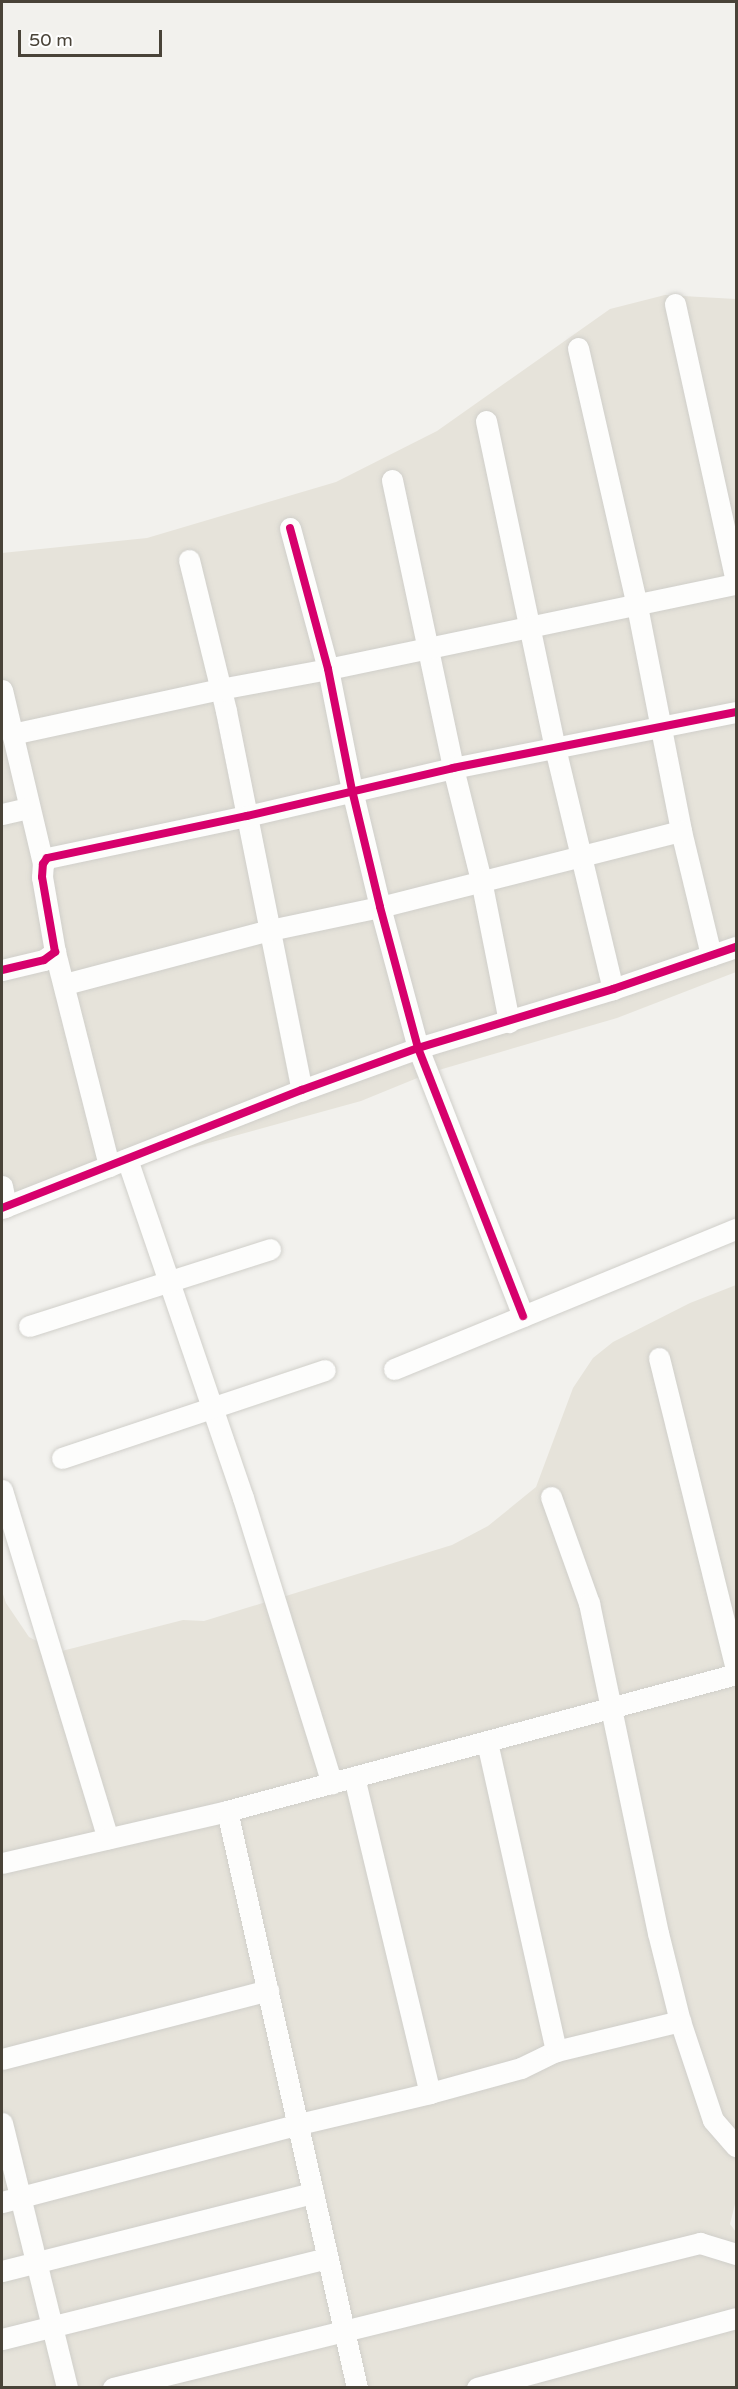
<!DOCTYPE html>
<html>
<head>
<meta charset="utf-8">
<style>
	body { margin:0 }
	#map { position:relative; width:738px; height:2389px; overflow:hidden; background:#f2f1ed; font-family:"Varela Round",sans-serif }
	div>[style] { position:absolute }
	.residential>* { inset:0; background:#e6e3da }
	.roads { filter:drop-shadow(0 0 2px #d0cfca) drop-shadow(0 0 2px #d0cfca) }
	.minor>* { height:21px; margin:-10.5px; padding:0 10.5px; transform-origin:10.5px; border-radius:10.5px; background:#fdfdfc }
	.cycleway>* { height:8px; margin:-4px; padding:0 4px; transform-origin:4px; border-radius:4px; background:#d6006c }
	span { translate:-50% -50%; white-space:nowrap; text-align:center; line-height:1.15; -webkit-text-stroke:5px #fff; paint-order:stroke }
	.frame { position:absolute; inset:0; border:3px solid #494338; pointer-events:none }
	.scale { position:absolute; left:18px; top:30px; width:144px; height:27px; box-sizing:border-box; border:3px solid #494338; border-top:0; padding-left:8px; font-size:18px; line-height:21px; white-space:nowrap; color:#494338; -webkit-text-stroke:4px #fff; paint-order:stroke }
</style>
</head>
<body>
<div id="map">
	<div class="residential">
		<i style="clip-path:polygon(665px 295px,736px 299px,736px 972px,617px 1018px,432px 1072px,361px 1101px,132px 1164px,2px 1219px,2px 553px,147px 538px,336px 482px,437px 431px,610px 309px)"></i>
		<i style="clip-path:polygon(736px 1285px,736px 2200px,730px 2224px,736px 2232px,736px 2387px,2px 2387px,2px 1591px,6px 1603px,29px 1637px,58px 1652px,183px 1620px,204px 1621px,452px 1545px,488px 1526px,536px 1487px,573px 1388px,593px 1358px,613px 1342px,690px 1303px)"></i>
	</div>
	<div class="roads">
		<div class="minor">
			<i style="left:675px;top:304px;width:285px;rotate:77.6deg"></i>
			<i style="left:578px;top:348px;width:265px;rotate:77.1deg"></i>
			<i style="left:637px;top:606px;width:229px;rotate:78.9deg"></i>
			<i style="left:681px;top:831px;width:128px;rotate:76.4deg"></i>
			<i style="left:486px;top:421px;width:334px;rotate:78.1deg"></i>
			<i style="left:555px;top:748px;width:248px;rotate:76.5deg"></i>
			<i style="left:392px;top:480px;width:294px;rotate:78deg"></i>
			<i style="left:453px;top:768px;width:115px;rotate:76deg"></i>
			<i style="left:481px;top:880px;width:145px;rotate:78.8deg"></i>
			<i style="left:290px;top:528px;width:146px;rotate:74.9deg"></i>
			<i style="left:328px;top:669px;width:123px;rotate:78.8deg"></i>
			<i style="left:352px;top:790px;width:120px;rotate:76.5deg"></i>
			<i style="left:380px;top:907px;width:146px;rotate:74.9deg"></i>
			<i style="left:418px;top:1048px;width:288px;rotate:68.6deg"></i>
			<i style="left:189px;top:560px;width:155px;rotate:76.2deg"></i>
			<i style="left:226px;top:711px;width:387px;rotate:78.7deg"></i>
			<i style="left:2px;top:690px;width:179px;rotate:76.7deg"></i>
			<i style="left:12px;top:734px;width:213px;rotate:-12.2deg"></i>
			<i style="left:220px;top:689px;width:110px;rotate:-10.5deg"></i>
			<i style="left:328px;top:669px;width:417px;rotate:-11.8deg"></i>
			<i style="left:2px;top:814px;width:28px;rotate:-13deg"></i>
			<i style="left:55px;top:952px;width:221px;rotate:75.8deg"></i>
			<i style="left:2px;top:970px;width:43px;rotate:-13.4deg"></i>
			<i style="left:44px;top:960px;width:14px;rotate:-36deg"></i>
			<i style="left:55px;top:952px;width:76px;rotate:-99.8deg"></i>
			<i style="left:42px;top:877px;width:13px;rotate:-86deg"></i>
			<i style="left:43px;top:864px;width:7px;rotate:-56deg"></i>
			<i style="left:47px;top:858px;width:204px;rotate:-11.9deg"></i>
			<i style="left:247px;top:816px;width:212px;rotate:-13.1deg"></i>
			<i style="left:453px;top:768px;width:288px;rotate:-11.2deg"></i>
			<i style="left:65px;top:984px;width:212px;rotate:-14.8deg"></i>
			<i style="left:270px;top:930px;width:112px;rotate:-11.8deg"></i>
			<i style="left:380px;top:907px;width:310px;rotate:-14.2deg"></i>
			<i style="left:127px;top:1159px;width:358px;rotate:71.1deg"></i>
			<i style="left:243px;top:1498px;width:299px;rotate:72.7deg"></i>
			<i style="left:2px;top:1186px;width:21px;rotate:79deg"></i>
			<i style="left:2px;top:1208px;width:322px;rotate:-21.5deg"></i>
			<i style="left:302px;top:1090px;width:123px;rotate:-19.9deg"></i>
			<i style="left:418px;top:1048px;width:204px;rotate:-16.8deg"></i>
			<i style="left:613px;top:989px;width:130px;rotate:-18.9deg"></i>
			<i style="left:29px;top:1326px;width:253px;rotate:-17.7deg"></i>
			<i style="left:659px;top:1358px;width:319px;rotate:76.1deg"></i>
			<i style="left:394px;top:1369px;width:370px;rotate:-22.3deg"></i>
			<i style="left:62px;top:1458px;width:277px;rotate:-18.5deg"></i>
			<i style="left:2px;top:1490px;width:364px;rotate:73.1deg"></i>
			<i style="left:551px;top:1497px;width:113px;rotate:70.3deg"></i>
			<i style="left:589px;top:1603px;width:337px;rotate:78.2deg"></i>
			<i style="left:658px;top:1933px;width:91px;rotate:76deg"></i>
			<i style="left:680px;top:2021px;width:104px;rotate:71.6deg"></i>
			<i style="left:713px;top:2120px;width:35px;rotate:49deg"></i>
			<i style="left:487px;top:1742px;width:317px;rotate:77.4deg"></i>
			<i style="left:354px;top:1777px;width:325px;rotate:76.5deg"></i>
			<i style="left:227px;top:1811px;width:591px;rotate:77.3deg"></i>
			<i style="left:2px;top:1863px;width:231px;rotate:-13deg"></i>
			<i style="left:227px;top:1811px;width:527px;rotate:-15.06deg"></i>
			<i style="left:2px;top:2059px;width:275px;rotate:-14.5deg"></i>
			<i style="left:2px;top:2123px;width:273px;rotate:76.2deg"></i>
			<i style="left:2px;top:2202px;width:307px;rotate:-14.7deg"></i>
			<i style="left:299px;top:2124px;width:135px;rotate:-13.3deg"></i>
			<i style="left:430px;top:2093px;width:94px;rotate:-15.4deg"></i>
			<i style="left:521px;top:2068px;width:39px;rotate:-26deg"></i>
			<i style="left:556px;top:2051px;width:128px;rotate:-13.6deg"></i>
			<i style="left:2px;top:2271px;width:321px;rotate:-14.1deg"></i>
			<i style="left:2px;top:2339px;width:334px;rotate:-14deg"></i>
			<i style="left:113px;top:2388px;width:605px;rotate:-13.88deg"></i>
			<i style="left:700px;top:2243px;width:38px;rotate:17deg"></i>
			<i style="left:477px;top:2388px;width:268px;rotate:-15.1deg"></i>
		</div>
	</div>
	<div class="cycleway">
		<i style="left:290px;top:528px;width:146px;rotate:74.9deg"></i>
		<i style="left:328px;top:669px;width:123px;rotate:78.8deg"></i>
		<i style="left:352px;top:790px;width:120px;rotate:76.5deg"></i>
		<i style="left:380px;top:907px;width:146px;rotate:74.9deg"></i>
		<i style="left:418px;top:1048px;width:288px;rotate:68.6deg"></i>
		<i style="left:2px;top:970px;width:43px;rotate:-13.4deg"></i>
		<i style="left:44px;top:960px;width:14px;rotate:-36deg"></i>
		<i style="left:55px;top:952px;width:76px;rotate:-99.8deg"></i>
		<i style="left:42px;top:877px;width:13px;rotate:-86deg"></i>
		<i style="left:43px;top:864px;width:7px;rotate:-56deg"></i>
		<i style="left:47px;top:858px;width:204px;rotate:-11.9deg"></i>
		<i style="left:247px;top:816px;width:212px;rotate:-13.1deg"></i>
		<i style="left:453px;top:768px;width:288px;rotate:-11.2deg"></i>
		<i style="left:2px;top:1208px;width:322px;rotate:-21.5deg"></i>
		<i style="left:302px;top:1090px;width:123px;rotate:-19.9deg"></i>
		<i style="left:418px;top:1048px;width:204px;rotate:-16.8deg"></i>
		<i style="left:613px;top:989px;width:130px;rotate:-18.9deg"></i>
	</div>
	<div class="frame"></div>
	<div class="scale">50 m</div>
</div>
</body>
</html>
